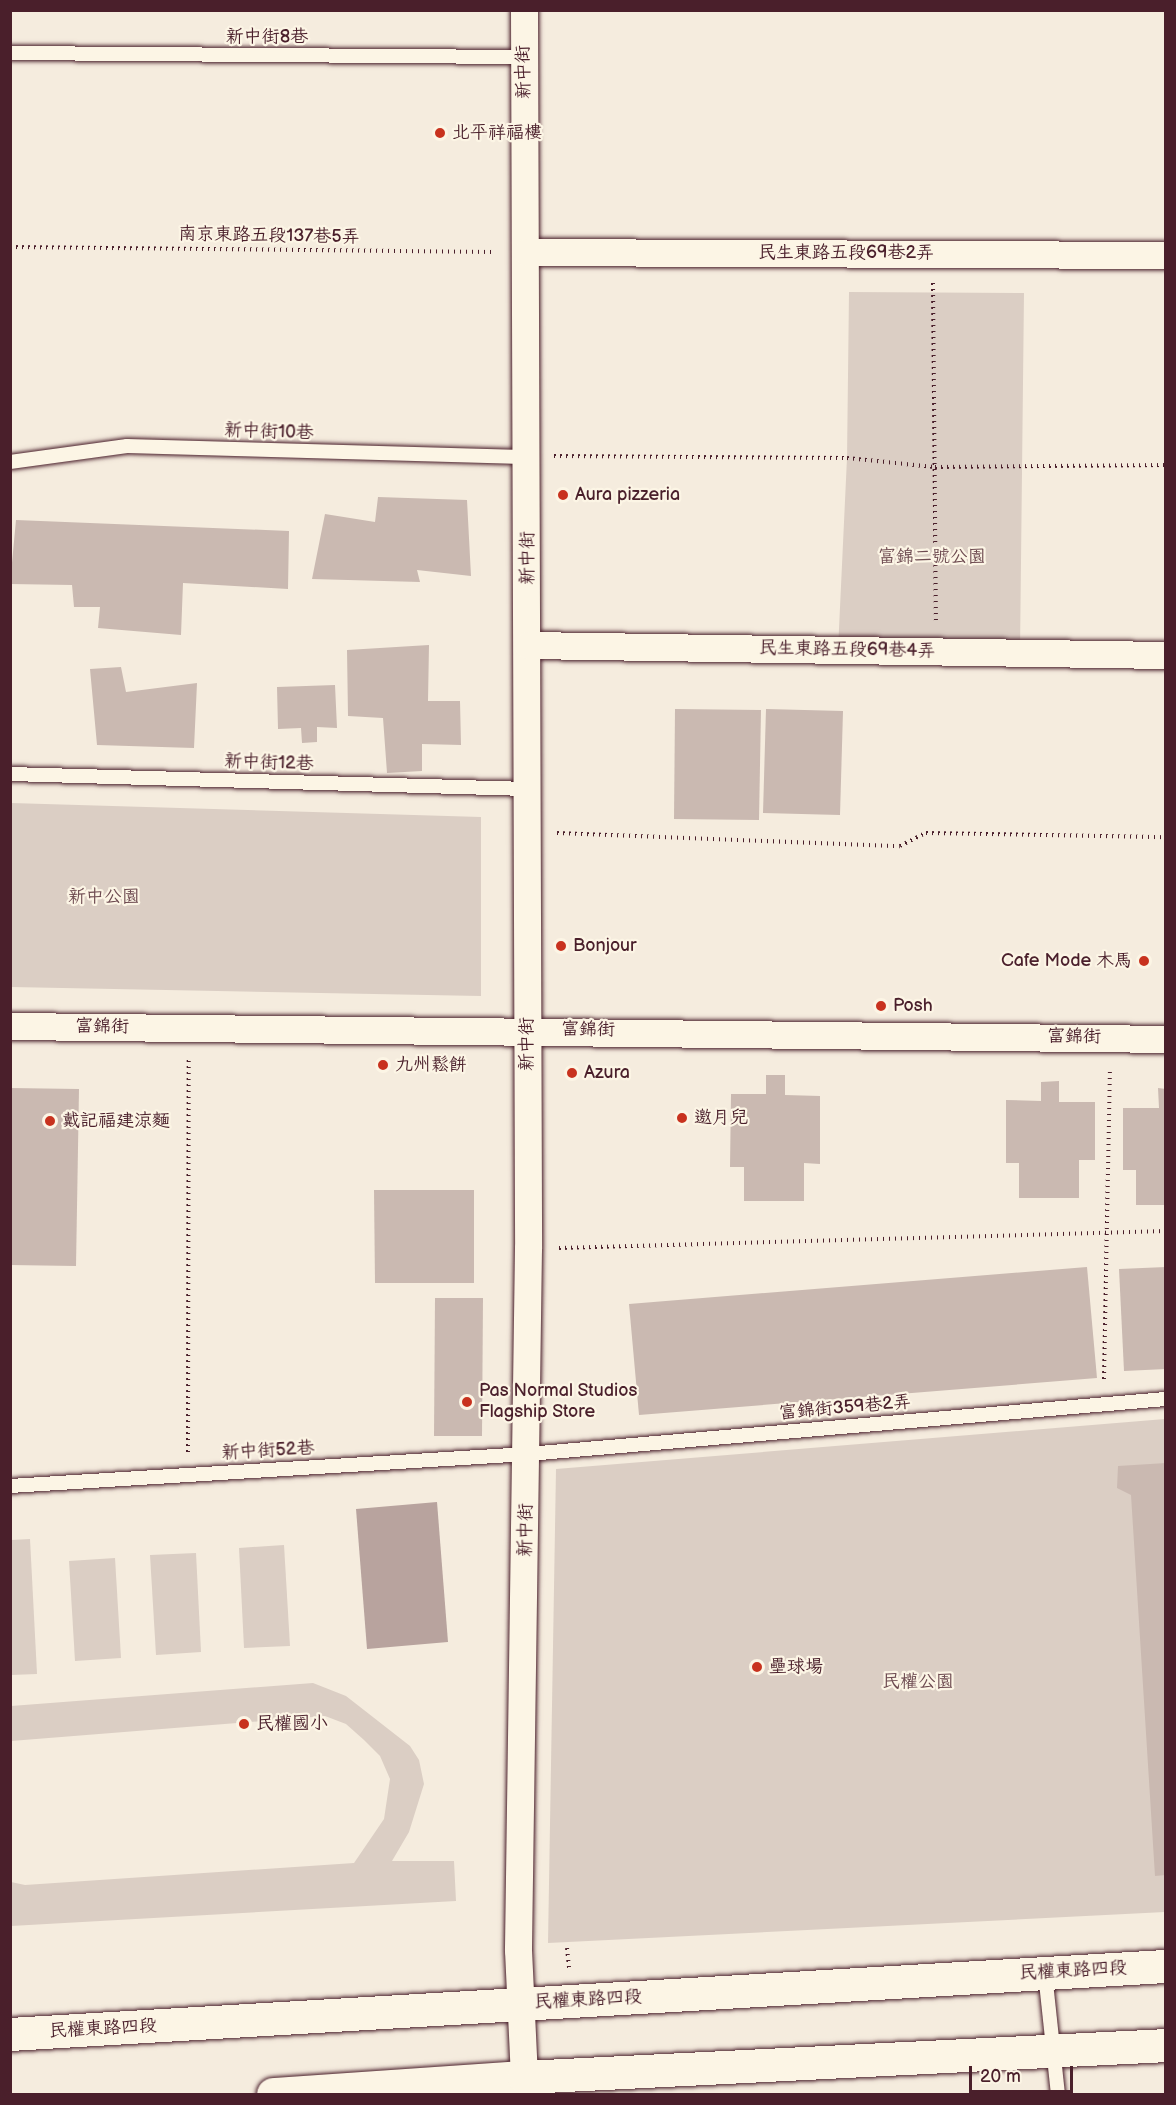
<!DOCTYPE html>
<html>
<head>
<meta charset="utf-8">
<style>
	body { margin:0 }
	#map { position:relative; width:1176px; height:2105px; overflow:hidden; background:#f5ecde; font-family:"Balsamiq Sans","LXGW WenKai TC",sans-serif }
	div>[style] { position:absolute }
	.green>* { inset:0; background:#dbcec4 }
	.water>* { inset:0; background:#b8a39e }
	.building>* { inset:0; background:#cab9b1 }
	.path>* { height:4px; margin-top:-2px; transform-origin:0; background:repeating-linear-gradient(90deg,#4a1f2b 0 1.5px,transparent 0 6px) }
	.roads { filter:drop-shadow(0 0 2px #4a1f2b) drop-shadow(0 0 2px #4a1f2b) }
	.service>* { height:14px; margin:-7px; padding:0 7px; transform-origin:7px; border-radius:7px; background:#fcf5e5 }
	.minor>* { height:27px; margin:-13.5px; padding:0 13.5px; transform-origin:13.5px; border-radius:13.5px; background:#fcf5e5 }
	.secondary>* { height:33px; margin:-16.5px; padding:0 16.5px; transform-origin:16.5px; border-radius:16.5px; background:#fcf5e5 }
	.dots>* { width:16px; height:16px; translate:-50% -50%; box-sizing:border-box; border:3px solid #fcf5e5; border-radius:50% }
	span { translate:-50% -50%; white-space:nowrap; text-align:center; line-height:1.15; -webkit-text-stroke:4.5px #fcf5e5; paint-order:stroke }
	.street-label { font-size:18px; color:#4a1f2b }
	.poi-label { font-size:18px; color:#4a1f2b }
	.left { translate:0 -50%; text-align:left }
	.right { translate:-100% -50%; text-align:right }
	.park-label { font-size:18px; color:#6e4b51 }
	.frame { position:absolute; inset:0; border:12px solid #4a1f2b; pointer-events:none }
	.scale { position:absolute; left:969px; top:2066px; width:104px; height:27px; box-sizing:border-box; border:3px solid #4a1f2b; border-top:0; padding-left:8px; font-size:18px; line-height:21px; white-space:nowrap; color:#4a1f2b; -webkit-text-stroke:4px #fcf5e5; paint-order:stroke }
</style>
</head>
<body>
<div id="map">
	<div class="green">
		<i style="clip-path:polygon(849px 292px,1024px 293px,1020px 652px,838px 650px,847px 458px)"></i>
		<i style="clip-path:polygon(11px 803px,481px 817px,481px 996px,11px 987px)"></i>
		<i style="clip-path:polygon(1165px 1419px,1165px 1912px,548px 1943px,556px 1469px)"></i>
		<i style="clip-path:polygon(30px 1539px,37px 1674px,11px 1675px,11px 1540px)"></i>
		<i style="clip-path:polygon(284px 1545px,290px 1646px,244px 1648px,239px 1548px)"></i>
		<i style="clip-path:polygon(196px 1553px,201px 1652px,156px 1655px,150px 1555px)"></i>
		<i style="clip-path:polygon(115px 1558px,121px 1658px,75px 1661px,69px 1561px)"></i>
		<i style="clip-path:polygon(313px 1683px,346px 1696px,410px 1746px,419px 1760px,424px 1784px,409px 1832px,392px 1861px,454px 1861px,456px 1901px,11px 1926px,11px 1882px,25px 1885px,354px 1863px,384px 1819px,390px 1779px,380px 1756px,364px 1740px,346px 1724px,325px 1716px,11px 1741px,11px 1706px)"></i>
	</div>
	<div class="water">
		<i style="clip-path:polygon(437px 1502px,448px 1642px,367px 1649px,356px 1509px)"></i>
	</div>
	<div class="building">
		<i style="clip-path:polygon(378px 497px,467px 500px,471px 576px,417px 570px,420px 582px,312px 579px,325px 514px,375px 522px)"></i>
		<i style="clip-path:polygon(16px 520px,289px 531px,288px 589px,183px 583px,181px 635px,98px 628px,100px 607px,74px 607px,72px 585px,10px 584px)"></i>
		<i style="clip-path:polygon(429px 645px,428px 701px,460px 701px,461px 745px,422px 744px,422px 771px,387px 773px,383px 718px,348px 716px,347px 650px)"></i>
		<i style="clip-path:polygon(121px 667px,126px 692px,197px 683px,194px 748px,97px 745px,90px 669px)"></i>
		<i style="clip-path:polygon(335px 685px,337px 728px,317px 727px,317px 742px,302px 743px,301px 728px,278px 729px,277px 687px)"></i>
		<i style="clip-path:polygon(675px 709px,761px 710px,759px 820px,674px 819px)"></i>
		<i style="clip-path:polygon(766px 709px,843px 711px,840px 815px,763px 813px)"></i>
		<i style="clip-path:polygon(766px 1075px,785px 1075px,785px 1095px,820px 1096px,820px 1164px,804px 1163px,804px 1201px,744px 1201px,744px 1167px,730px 1167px,731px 1094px,766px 1094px)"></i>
		<i style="clip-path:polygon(1059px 1081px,1059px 1102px,1095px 1102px,1095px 1160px,1079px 1160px,1079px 1198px,1019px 1198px,1019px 1163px,1006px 1163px,1006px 1100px,1041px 1101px,1041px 1082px)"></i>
		<i style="clip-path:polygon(10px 1088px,79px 1089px,76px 1266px,10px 1265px)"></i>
		<i style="clip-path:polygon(1158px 1088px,1166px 1089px,1166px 1205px,1136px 1205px,1136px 1170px,1123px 1170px,1123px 1108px,1159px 1108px)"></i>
		<i style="clip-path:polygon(374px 1190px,474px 1190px,474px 1283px,375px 1283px)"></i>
		<i style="clip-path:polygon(1087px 1267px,1097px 1378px,639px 1415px,629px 1304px)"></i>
		<i style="clip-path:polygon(1166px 1267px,1166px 1369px,1124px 1371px,1119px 1269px)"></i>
		<i style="clip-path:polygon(435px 1298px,483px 1298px,482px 1436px,434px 1436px)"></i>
		<i style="clip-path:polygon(1166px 1463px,1166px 1875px,1155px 1876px,1131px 1495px,1117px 1488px,1118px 1466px)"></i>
	</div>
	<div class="path">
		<i style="left:10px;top:247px;width:483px;rotate:0.6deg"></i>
		<i style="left:933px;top:283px;width:338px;rotate:89.5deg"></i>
		<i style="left:554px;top:456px;width:293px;rotate:0.4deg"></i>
		<i style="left:847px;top:458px;width:88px;rotate:5.8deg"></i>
		<i style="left:935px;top:467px;width:231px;rotate:-0.5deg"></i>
		<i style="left:557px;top:833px;width:343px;rotate:2.2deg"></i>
		<i style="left:900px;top:846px;width:29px;rotate:-27deg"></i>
		<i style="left:926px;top:833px;width:240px;rotate:1deg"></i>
		<i style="left:559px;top:1248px;width:607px;rotate:-1.6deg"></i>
		<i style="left:1104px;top:1379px;width:310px;rotate:-88.9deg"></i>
		<i style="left:188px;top:1452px;width:395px;rotate:-89.9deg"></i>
		<i style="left:567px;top:1948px;width:20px;rotate:84deg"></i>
	</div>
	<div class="roads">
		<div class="service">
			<i style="left:10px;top:53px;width:513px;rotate:0.45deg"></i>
			<i style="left:10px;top:462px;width:118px;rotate:-7.8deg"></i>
			<i style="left:127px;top:446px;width:400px;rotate:1.6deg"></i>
			<i style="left:10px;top:774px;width:517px;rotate:1.66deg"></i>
			<i style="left:10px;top:1486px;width:519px;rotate:-3.54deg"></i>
			<i style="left:528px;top:1454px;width:640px;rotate:-4.93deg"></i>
			<i style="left:1045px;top:1973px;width:122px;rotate:83.9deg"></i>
		</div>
		<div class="minor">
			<i style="left:524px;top:10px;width:1238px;rotate:89.81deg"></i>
			<i style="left:528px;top:1248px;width:702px;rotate:90.82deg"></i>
			<i style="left:518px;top:1950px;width:127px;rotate:87.3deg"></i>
			<i style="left:527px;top:252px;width:639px;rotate:0.27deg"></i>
			<i style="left:528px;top:645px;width:638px;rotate:0.9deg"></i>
			<i style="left:10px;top:1026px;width:1156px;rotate:0.64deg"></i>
		</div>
		<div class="secondary">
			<i style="left:10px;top:2034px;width:1158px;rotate:-3.37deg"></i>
			<i style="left:273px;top:2094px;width:252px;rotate:-3.9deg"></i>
			<i style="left:524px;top:2077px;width:643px;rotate:-2.85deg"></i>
		</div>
	</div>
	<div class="dots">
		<i style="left:440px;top:133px;background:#c8321e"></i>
		<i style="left:563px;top:495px;background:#c8321e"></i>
		<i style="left:561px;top:946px;background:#c8321e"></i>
		<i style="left:1144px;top:961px;background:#c8321e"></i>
		<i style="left:881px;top:1006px;background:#c8321e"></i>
		<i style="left:383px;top:1065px;background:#c8321e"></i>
		<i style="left:572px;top:1073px;background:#c8321e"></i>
		<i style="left:682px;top:1118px;background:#c8321e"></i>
		<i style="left:50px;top:1121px;background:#c8321e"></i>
		<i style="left:467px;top:1402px;background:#c8321e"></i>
		<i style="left:757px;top:1667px;background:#c8321e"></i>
		<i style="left:244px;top:1724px;background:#c8321e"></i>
	</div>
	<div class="street-label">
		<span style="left:267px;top:37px">新中街8巷</span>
		<span style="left:524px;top:72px;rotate:-91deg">新中街</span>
		<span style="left:269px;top:236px;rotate:1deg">南京東路五段137巷5弄</span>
		<span style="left:846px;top:253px">民生東路五段69巷2弄</span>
		<span style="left:269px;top:432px;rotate:2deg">新中街10巷</span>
		<span style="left:528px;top:558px;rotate:-90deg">新中街</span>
		<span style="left:847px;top:650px;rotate:1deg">民生東路五段69巷4弄</span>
		<span style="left:269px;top:763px;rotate:2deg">新中街12巷</span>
		<span style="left:102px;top:1027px;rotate:1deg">富錦街</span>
		<span style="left:588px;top:1030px;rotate:1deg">富錦街</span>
		<span style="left:1074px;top:1037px;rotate:1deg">富錦街</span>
		<span style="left:527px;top:1044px;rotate:-90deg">新中街</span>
		<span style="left:845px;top:1408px;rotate:-5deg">富錦街359巷2弄</span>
		<span style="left:268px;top:1451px;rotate:-3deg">新中街52巷</span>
		<span style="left:526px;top:1530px;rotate:-89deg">新中街</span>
		<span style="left:1073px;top:1971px;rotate:-3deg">民權東路四段</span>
		<span style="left:588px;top:2000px;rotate:-3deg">民權東路四段</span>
		<span style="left:103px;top:2029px;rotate:-3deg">民權東路四段</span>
	</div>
	<div class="poi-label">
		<span class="left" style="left:452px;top:133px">北平祥福樓</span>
		<span class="left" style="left:575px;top:495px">Aura pizzeria</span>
		<span class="left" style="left:573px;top:946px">Bonjour</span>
		<span class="right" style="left:1132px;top:961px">Cafe Mode 木馬</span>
		<span class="left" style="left:893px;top:1006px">Posh</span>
		<span class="left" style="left:395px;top:1065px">九州鬆餅</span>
		<span class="left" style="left:584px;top:1073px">Azura</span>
		<span class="left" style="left:694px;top:1118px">邀月兒</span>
		<span class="left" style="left:62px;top:1121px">戴記福建涼麵</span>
		<span class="left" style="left:479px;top:1402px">Pas Normal Studios<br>Flagship Store</span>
		<span class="left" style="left:769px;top:1667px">壘球場</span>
		<span class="left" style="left:256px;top:1724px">民權國小</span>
	</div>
	<div class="park-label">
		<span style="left:932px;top:557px">富錦二號公園</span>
		<span style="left:104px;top:897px">新中公園</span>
		<span style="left:918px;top:1682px">民權公園</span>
	</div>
	<div class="frame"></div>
	<div class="scale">20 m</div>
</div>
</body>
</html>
